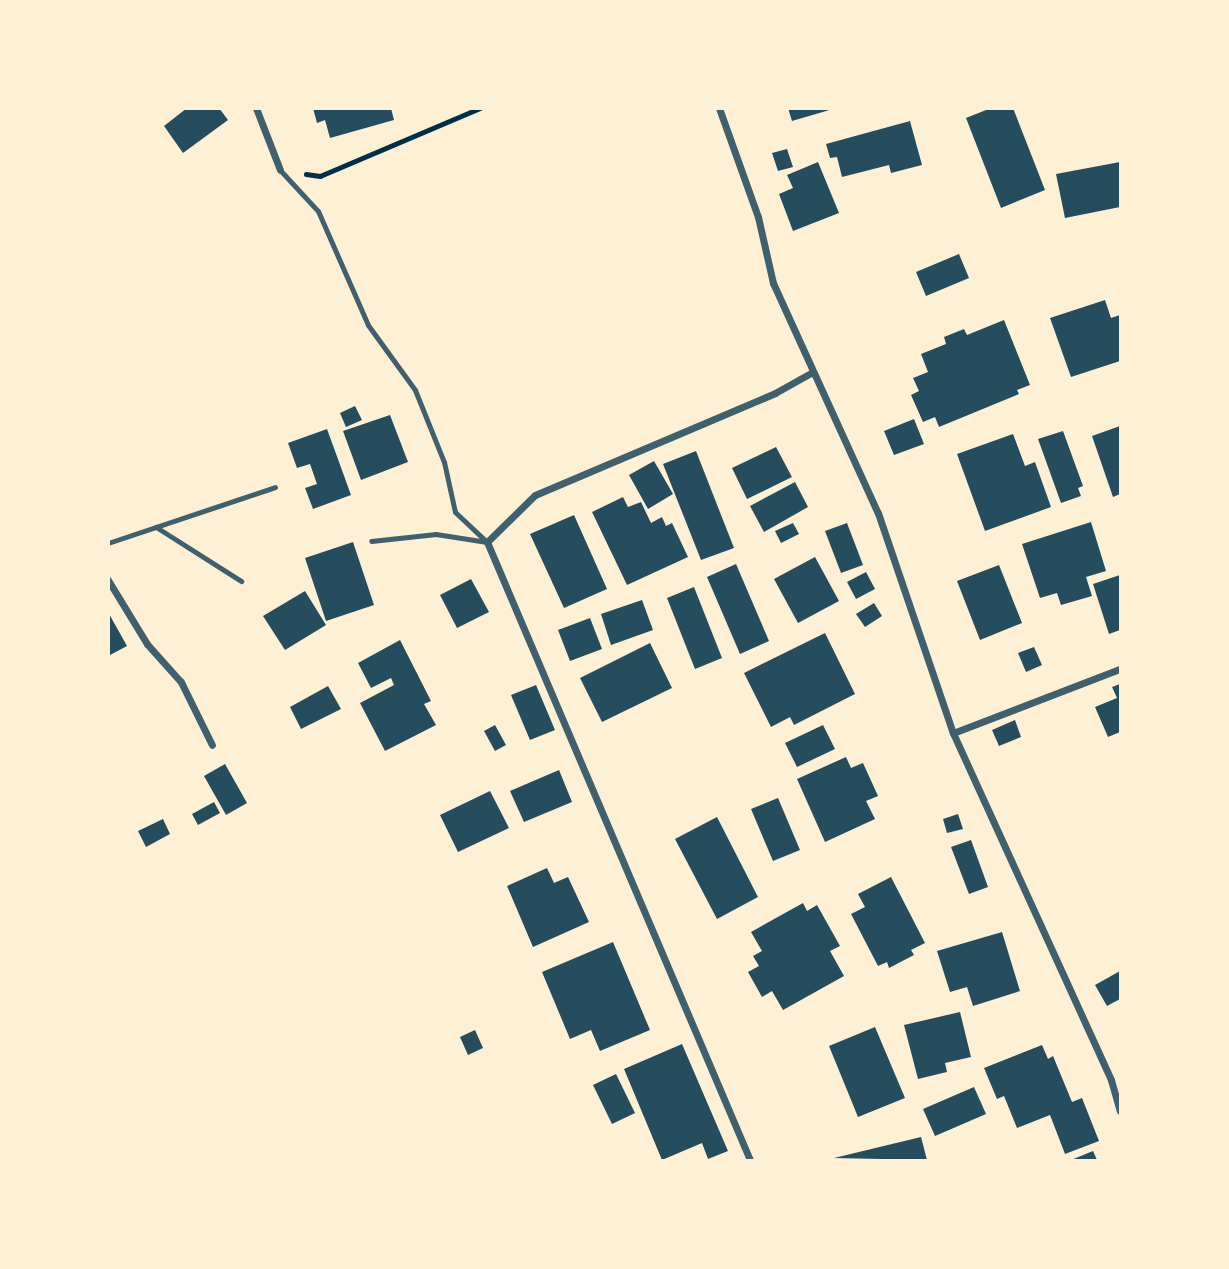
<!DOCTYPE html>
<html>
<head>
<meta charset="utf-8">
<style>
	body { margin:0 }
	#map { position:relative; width:1229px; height:1269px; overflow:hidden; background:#fdf0d5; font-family:"Alegreya Sans",sans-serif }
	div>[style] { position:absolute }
	.building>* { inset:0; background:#264d5e }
	.path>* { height:4.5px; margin:-2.25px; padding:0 2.25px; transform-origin:2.25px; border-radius:2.25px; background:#003049 }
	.service>* { height:5px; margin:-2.5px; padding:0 2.5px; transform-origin:2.5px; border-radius:2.5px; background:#3f606c }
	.minor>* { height:7px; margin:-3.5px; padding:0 3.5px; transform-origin:3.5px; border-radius:3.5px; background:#3f606c }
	span { translate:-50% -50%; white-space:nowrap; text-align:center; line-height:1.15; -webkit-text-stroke:5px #fdf0d5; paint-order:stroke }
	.frame { position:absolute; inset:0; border:110px solid #fdf0d5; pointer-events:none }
</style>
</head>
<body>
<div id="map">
	<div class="building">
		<i style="clip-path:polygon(187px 108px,219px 108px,228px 120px,183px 153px,164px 126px)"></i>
		<i style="clip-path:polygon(313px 108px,391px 108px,394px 120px,330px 138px,325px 120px,317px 123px)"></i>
		<i style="clip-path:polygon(788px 108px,833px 108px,833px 109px,792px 121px)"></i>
		<i style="clip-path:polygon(991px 108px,1013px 108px,1045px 190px,1001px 208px,966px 118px)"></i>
		<i style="clip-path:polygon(910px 121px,922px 165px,891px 173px,889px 165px,842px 177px,837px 157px,830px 158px,826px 144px)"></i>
		<i style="clip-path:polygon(787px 149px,793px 167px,778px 171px,772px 153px)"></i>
		<i style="clip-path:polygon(818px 162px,839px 213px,793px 231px,779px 194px,793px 188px,787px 175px)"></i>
		<i style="clip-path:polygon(1120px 162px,1120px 207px,1065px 218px,1056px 174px)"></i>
		<i style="clip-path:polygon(959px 254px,969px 278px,926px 296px,916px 272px)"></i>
		<i style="clip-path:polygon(1105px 300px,1111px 318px,1120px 315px,1120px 361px,1071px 377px,1050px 318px)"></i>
		<i style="clip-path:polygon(1004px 320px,1030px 385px,1017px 390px,1019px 394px,939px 427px,935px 417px,923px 422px,911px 395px,919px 391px,913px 378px,928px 372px,921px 354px,946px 344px,944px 337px,964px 329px,967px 335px)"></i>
		<i style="clip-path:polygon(355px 406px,362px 420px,346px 427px,340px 413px)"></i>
		<i style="clip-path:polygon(390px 415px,408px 462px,361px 480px,343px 431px)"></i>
		<i style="clip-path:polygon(914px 419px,924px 444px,894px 455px,884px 431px)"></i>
		<i style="clip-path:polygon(1120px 426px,1120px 494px,1113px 497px,1092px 436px)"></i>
		<i style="clip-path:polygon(327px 429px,351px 495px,313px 509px,305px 488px,317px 484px,310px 464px,297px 468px,288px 443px)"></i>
		<i style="clip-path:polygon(1063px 431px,1083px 486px,1078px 488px,1081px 496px,1061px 503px,1038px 439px)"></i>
		<i style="clip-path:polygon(1013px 434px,1025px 466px,1035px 462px,1051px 507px,985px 531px,957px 454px)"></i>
		<i style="clip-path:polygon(776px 447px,792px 477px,747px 499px,732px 468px)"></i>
		<i style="clip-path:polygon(696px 451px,734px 548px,701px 560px,663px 464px)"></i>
		<i style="clip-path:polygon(654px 461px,673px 494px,648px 509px,629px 475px)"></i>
		<i style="clip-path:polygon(795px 482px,808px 507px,764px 532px,750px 506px)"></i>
		<i style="clip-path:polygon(623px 497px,628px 507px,641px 502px,651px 523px,662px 517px,666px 526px,672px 523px,688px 557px,627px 585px,592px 512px)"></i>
		<i style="clip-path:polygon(574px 515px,607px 589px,564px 608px,530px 534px)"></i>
		<i style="clip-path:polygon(1091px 522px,1106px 571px,1086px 577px,1092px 596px,1061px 605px,1057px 593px,1040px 598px,1022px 544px)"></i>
		<i style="clip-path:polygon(793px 523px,799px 534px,781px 543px,775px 531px)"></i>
		<i style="clip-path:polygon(847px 523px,863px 565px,841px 573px,825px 531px)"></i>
		<i style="clip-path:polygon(353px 542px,374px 605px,326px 621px,305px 558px)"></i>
		<i style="clip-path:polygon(815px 557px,839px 601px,798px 623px,774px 579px)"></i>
		<i style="clip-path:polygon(736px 564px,769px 641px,740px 654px,707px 577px)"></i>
		<i style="clip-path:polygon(999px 565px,1022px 623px,980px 640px,957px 581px)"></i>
		<i style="clip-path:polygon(866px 572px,875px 589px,856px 599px,847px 582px)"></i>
		<i style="clip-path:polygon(1120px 575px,1120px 630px,1109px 634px,1093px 584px)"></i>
		<i style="clip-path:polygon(471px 579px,489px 612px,457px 628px,440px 595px)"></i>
		<i style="clip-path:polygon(694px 587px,722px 658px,695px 669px,667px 598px)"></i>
		<i style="clip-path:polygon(305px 591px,326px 625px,285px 650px,263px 616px)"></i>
		<i style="clip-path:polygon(642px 600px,653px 630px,611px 645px,601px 614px)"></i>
		<i style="clip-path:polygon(874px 603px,882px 616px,865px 627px,856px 614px)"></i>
		<i style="clip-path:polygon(108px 612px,127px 646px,108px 656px)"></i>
		<i style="clip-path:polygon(590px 618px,602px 649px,570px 661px,558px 630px)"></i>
		<i style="clip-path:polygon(825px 633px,855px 694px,794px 725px,790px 717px,771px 727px,744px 673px)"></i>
		<i style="clip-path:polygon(400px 640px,431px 701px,424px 704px,436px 725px,385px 751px,360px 703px,394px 685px,391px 678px,371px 688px,358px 663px)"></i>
		<i style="clip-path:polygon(650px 643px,672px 688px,602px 722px,580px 678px)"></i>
		<i style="clip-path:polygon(1034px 647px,1042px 665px,1026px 672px,1018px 653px)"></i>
		<i style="clip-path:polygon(1120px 684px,1120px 732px,1108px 737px,1095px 707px,1117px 698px,1112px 687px)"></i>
		<i style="clip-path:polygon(536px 685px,555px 730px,530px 740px,511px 695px)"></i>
		<i style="clip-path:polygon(328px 686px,341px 709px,301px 729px,290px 707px)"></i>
		<i style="clip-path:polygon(1015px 720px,1021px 737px,999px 746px,992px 730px)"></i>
		<i style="clip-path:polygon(495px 725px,506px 745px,495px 751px,484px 731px)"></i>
		<i style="clip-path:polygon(823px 725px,835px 749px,797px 767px,785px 743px)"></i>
		<i style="clip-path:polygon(846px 757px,851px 768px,863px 763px,878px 796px,866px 801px,875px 819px,825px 842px,797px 779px)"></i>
		<i style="clip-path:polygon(225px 764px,247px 803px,226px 815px,204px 776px)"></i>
		<i style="clip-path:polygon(559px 770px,572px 802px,524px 822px,510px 791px)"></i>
		<i style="clip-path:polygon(490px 791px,509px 828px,458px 852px,440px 815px)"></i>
		<i style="clip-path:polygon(778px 798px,800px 850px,773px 861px,751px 809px)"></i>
		<i style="clip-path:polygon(214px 802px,220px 813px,198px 825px,192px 814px)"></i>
		<i style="clip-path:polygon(958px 814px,963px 829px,947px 833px,943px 819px)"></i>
		<i style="clip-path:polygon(717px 817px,758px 897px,717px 919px,675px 839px)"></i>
		<i style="clip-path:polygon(163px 819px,170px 834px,146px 847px,138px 831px)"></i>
		<i style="clip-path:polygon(971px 840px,988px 887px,969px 894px,951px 847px)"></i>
		<i style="clip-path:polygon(547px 868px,554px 883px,568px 877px,589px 922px,533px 947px,507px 886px)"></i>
		<i style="clip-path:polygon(891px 877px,925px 943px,911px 950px,914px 955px,889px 968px,887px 962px,878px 966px,851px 914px,865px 907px,858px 894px)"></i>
		<i style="clip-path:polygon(803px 903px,807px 911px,817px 905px,840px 946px,830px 951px,844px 976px,783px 1010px,772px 991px,762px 997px,748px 972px,759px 966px,753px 956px,762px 951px,751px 932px)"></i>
		<i style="clip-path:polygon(1002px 932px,1020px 991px,973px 1006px,967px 987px,950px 992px,937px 951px)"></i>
		<i style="clip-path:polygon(613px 942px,650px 1030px,600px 1051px,591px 1030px,570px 1039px,542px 972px)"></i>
		<i style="clip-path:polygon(1120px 971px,1120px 999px,1107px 1006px,1095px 985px)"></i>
		<i style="clip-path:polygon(960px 1012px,971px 1057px,945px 1063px,947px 1072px,918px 1079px,904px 1025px)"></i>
		<i style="clip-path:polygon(875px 1027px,905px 1098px,858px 1117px,829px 1046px)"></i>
		<i style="clip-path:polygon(475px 1030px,483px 1048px,468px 1055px,460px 1037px)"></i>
		<i style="clip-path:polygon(682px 1044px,728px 1151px,708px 1159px,702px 1143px,662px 1160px,624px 1069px)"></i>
		<i style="clip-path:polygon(1042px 1045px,1048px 1059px,1053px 1056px,1072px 1102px,1082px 1098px,1099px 1141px,1065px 1154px,1050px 1115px,1017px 1128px,1004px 1096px,997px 1099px,984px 1068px)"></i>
		<i style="clip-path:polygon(616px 1074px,635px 1113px,612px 1124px,593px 1085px)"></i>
		<i style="clip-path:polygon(974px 1087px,986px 1114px,935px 1136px,923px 1109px)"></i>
		<i style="clip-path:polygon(921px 1137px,927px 1160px,834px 1158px)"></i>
		<i style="clip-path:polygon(1093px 1151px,1097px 1160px,1071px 1160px)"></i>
	</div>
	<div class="path">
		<i style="left:306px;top:174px;width:14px;rotate:8deg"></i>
		<i style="left:320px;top:176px;width:174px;rotate:-23deg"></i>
	</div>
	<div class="service">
		<i style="left:280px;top:170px;width:56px;rotate:47.2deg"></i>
		<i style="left:318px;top:211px;width:124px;rotate:66.3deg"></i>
		<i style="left:368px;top:325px;width:80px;rotate:54.1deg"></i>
		<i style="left:415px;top:390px;width:78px;rotate:68.1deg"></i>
		<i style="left:444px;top:462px;width:51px;rotate:77.6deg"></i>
		<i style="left:455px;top:512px;width:44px;rotate:43.2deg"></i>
		<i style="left:487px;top:542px;width:52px;rotate:-171.1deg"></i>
		<i style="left:436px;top:534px;width:65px;rotate:173.9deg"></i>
		<i style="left:156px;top:527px;width:101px;rotate:32.4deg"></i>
		<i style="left:108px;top:543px;width:176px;rotate:-18.5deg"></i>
	</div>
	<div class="minor">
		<i style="left:256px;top:108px;width:66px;rotate:68.8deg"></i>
		<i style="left:719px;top:108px;width:116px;rotate:70.3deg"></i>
		<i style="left:758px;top:217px;width:68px;rotate:77.2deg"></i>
		<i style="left:773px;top:283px;width:253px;rotate:65.5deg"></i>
		<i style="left:878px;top:513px;width:232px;rotate:71.2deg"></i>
		<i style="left:953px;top:733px;width:381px;rotate:65.5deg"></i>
		<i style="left:1111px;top:1080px;width:32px;rotate:74deg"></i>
		<i style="left:108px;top:580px;width:75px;rotate:58.6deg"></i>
		<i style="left:147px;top:644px;width:51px;rotate:48.2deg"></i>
		<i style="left:181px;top:682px;width:70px;rotate:63.8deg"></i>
		<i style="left:953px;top:733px;width:179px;rotate:-21deg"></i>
		<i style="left:750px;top:1160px;width:672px;rotate:-113.05deg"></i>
		<i style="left:487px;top:542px;width:67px;rotate:-44.4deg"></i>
		<i style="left:535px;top:495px;width:261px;rotate:-23deg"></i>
		<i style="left:775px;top:393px;width:41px;rotate:-29.1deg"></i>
	</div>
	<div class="frame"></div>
</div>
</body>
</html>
